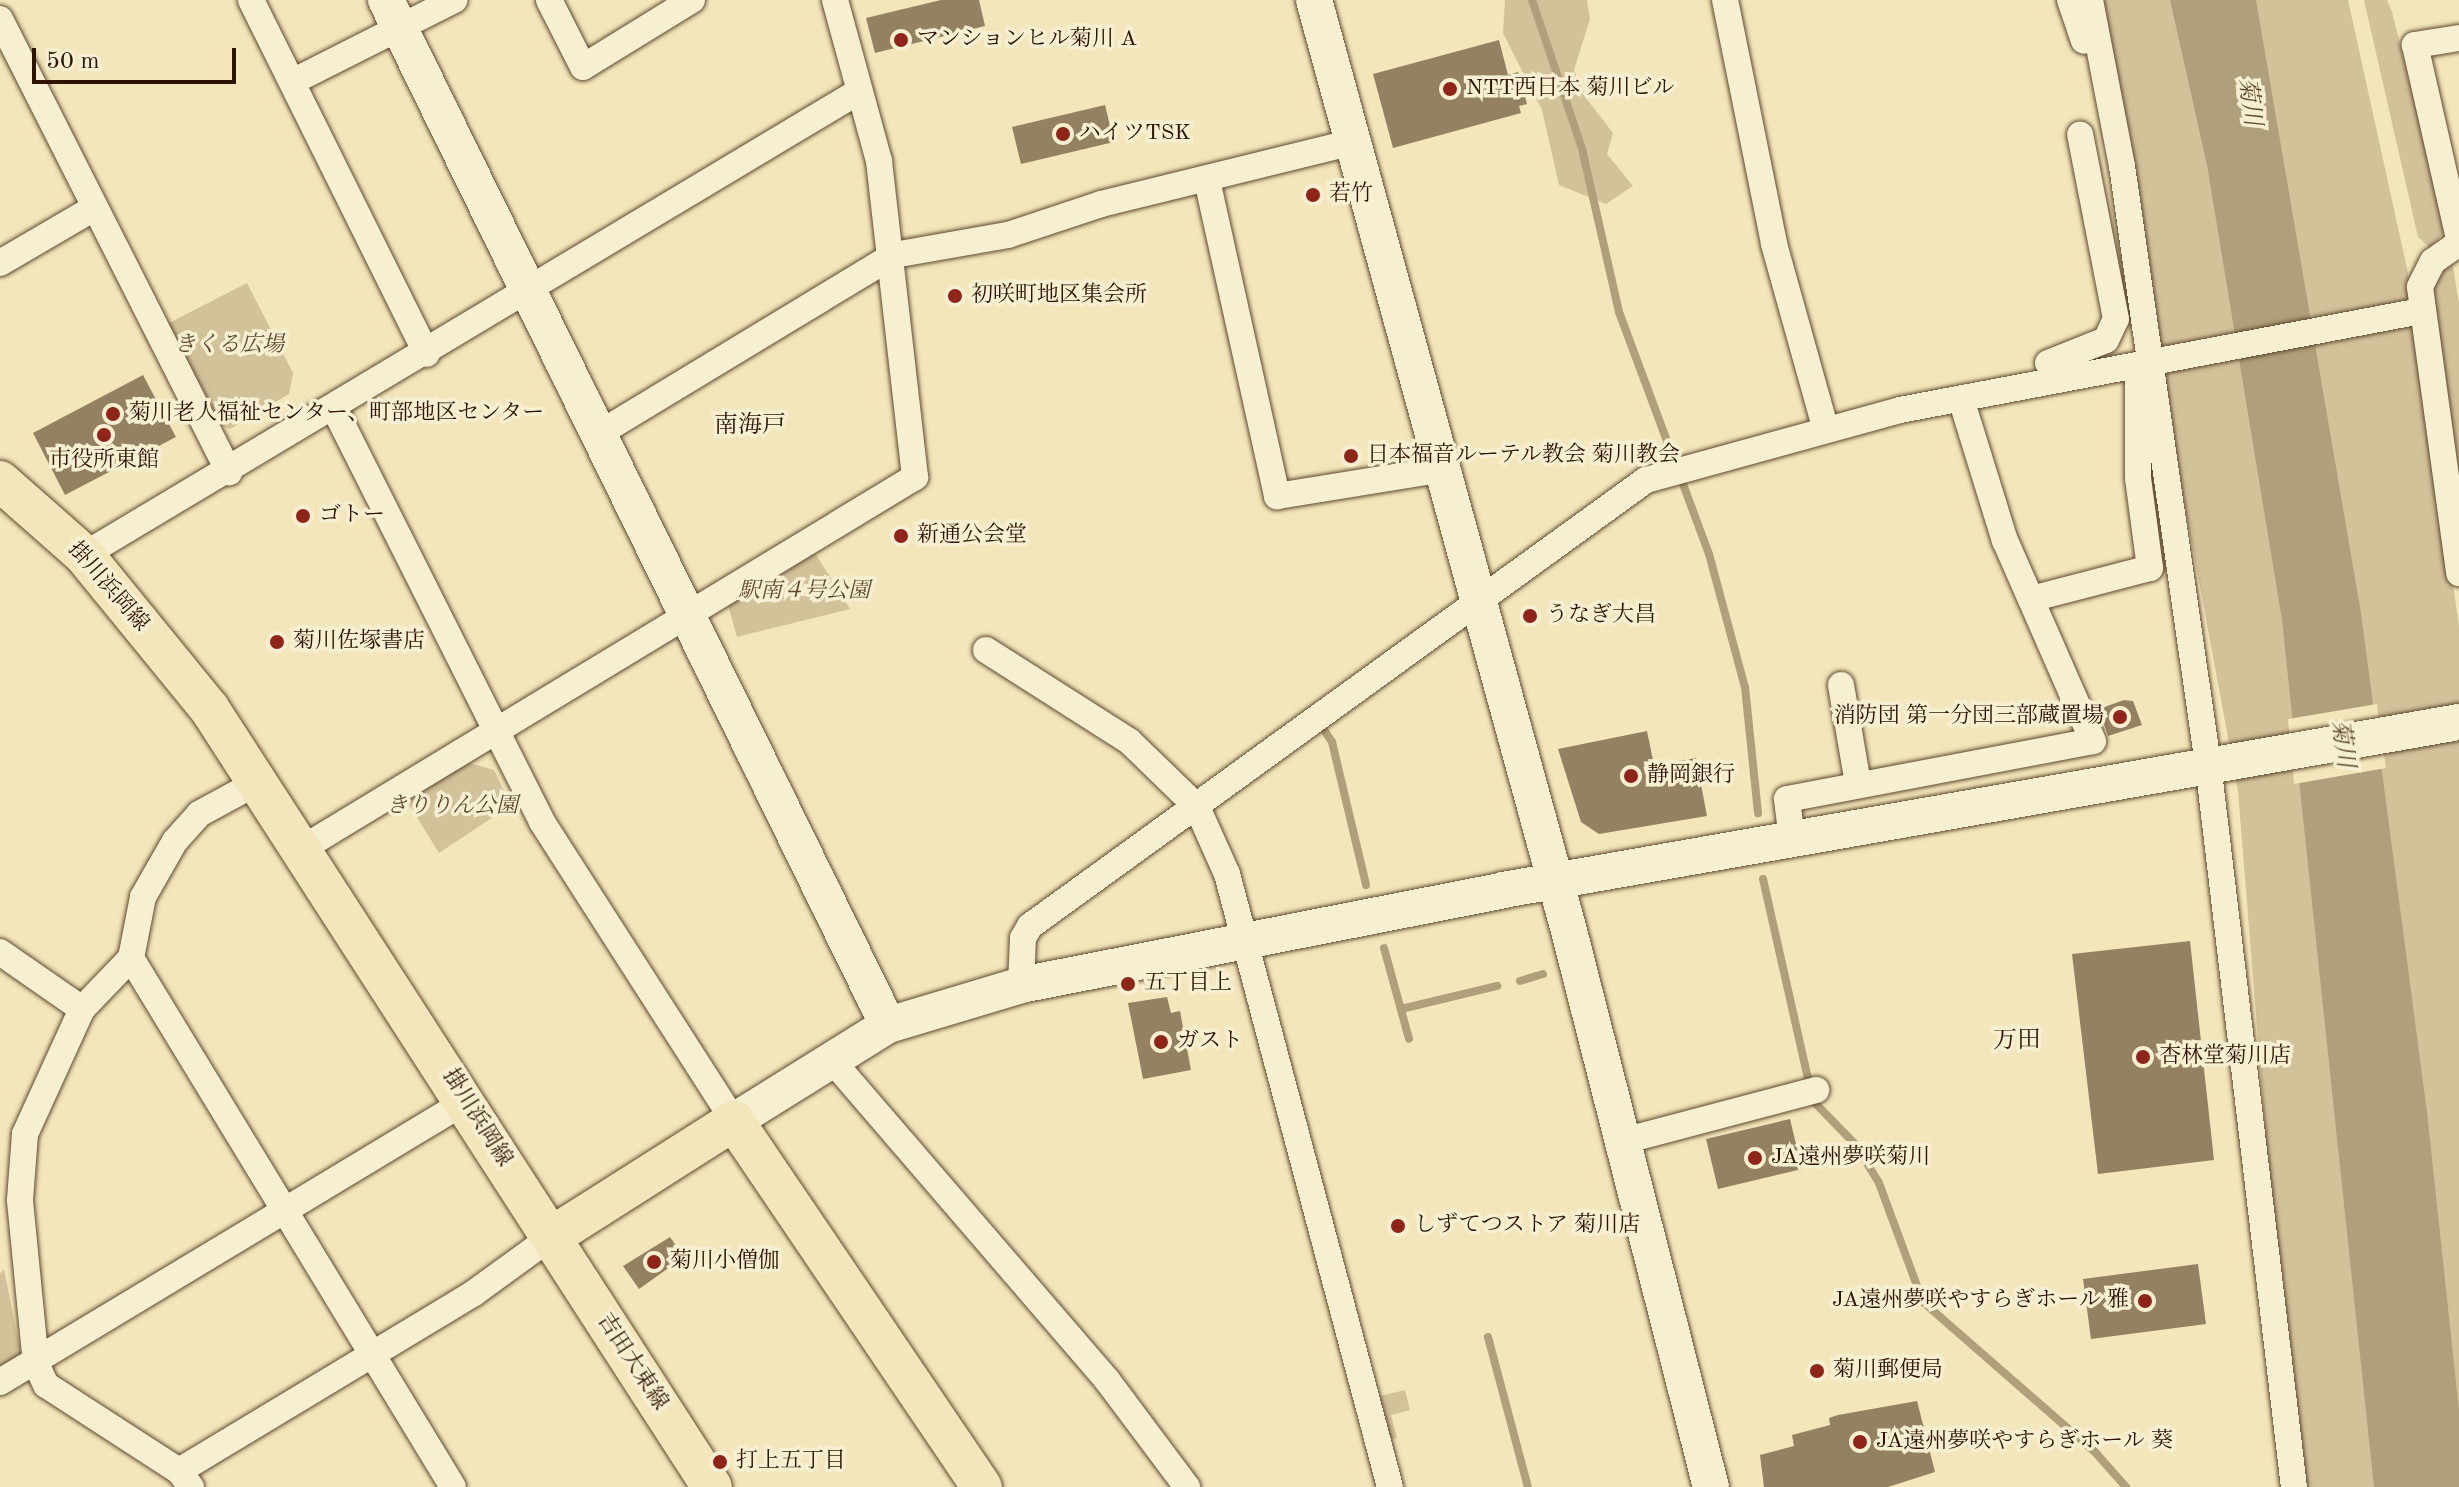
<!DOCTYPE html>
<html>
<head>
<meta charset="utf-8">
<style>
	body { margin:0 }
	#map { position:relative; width:2459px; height:1487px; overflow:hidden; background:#f3e6ba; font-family:"Old Standard TT","Noto Serif JP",serif }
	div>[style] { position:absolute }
	.green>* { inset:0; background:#d2c29a }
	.water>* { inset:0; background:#b09f7b }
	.pier>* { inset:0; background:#f3e6ba }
	.stream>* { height:8px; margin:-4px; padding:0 4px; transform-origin:4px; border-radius:4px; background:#b09f7b }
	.building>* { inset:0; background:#948161 }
	.roads { filter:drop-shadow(0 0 2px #5f482e) drop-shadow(0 0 2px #5f482e) }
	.street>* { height:26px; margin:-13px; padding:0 13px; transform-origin:13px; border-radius:13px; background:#f7efd2 }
	.secondary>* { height:36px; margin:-18px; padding:0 18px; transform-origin:18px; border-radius:18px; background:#f7efd2 }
	.primary>* { height:40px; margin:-20px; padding:0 20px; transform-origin:20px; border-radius:20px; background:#f3e6ba }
	.dots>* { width:22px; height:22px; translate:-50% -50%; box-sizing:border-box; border:4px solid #f7efd2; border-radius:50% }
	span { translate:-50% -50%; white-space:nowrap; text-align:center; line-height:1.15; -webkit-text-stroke:7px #f7efd2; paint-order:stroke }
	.poi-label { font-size:22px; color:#2e1400 }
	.left { translate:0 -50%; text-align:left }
	.right { translate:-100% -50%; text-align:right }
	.park-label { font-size:22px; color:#5f482e; font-style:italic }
	.street-label { font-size:22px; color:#2e1400 }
	.water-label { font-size:24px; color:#624c31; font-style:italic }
	.neighbourhood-label { font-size:24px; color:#2e1400 }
	.scale { position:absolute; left:32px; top:48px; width:204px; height:36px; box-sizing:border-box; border:4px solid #2e1400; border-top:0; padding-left:10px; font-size:24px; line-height:28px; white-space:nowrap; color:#2e1400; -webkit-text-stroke:6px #f7efd2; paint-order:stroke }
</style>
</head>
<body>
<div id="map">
	<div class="green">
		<i style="clip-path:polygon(1505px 0,1587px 0,1590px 19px,1574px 70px,1586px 98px,1613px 133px,1607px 154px,1633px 186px,1606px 204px,1559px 185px,1542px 110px,1503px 33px)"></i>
		<i style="clip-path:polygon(2091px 0,2348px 0,2408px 273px,2459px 626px,2459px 1487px,2294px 1487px,2238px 791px)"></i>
		<i style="clip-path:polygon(2364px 0,2387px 0,2392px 12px,2447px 229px,2430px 248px,2418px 237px)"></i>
		<i style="clip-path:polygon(2452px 261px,2459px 303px,2459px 530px,2434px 295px,2435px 277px)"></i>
		<i style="clip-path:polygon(247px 283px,293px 373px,289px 394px,230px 429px,219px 425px,167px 324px)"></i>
		<i style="clip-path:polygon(815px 553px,850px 609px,737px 637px,728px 605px)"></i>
		<i style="clip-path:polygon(466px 762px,494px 770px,511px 805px,439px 853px,405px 798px)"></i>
		<i style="clip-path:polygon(4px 1269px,21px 1354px,0 1366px,0 1274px)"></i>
		<i style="clip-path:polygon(1405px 1390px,1410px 1410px,1391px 1415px,1397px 1438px,1388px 1440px,1376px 1397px)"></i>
	</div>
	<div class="water">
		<i style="clip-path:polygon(2170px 0,2256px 0,2361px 613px,2427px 1112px,2459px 1410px,2459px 1487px,2374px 1487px,2282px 620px,2207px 165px)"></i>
	</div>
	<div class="pier">
		<i style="clip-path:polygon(2377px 704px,2386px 768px,2294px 784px,2288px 719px)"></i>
	</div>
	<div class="stream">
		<i style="left:1532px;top:0;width:157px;rotate:71.4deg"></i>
		<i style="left:1582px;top:149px;width:167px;rotate:77.2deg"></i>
		<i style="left:1619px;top:312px;width:258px;rotate:69.6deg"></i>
		<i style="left:1709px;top:554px;width:138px;rotate:74.9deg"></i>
		<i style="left:1745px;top:687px;width:127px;rotate:84.1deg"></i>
		<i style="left:1322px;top:727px;width:18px;rotate:56deg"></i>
		<i style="left:1332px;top:742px;width:147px;rotate:76.6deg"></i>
		<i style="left:1763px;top:879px;width:228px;rotate:77.3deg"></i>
		<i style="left:1813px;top:1101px;width:62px;rotate:45.7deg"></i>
		<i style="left:1856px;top:1145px;width:44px;rotate:58.8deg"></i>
		<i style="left:1879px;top:1183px;width:127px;rotate:69.7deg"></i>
		<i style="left:1923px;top:1302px;width:228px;rotate:41.1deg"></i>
		<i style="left:2095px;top:1452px;width:47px;rotate:48.5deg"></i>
		<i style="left:1384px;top:948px;width:94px;rotate:74.6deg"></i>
		<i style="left:1520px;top:981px;width:24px;rotate:-17deg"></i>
		<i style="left:1401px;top:1009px;width:99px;rotate:-13.5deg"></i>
		<i style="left:1488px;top:1337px;width:155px;rotate:75.1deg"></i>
	</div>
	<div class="building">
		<i style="clip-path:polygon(941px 0,979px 0,985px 26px,875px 53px,866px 18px)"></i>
		<i style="clip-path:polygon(1499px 40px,1508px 75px,1518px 72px,1527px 104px,1519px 106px,1521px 113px,1393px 148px,1373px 74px)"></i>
		<i style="clip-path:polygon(1105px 105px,1114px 142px,1021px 164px,1012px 127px)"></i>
		<i style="clip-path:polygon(143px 375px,176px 437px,65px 495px,33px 433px)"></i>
		<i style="clip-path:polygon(2124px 700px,2133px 701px,2142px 725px,2108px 736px,2099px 709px)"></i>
		<i style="clip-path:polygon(1647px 731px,1654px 765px,1696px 758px,1707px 816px,1599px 834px,1581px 822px,1558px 749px)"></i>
		<i style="clip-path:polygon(2190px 941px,2214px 1160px,2098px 1174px,2072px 954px)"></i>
		<i style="clip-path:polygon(1167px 997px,1171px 1013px,1180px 1011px,1191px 1070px,1143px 1079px,1128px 1003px)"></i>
		<i style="clip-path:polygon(1790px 1119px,1802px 1169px,1718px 1189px,1706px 1139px)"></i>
		<i style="clip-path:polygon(670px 1237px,684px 1257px,639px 1289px,623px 1266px)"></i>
		<i style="clip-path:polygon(2198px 1264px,2206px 1324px,2091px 1339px,2083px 1279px)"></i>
		<i style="clip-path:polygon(1917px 1401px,1935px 1472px,1888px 1487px,1764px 1487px,1760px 1455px,1794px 1446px,1792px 1435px,1830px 1425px,1829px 1418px,1838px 1415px)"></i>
	</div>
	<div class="roads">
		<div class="street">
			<i style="left:251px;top:0;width:395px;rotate:63.6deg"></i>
			<i style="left:549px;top:0;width:75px;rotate:63.1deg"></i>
			<i style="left:583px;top:67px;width:128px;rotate:-31.6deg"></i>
			<i style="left:1725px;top:0;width:249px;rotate:78.6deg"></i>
			<i style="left:1774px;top:244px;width:193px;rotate:74.4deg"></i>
			<i style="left:2070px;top:0;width:43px;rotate:71.1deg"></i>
			<i style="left:2090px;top:0;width:169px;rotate:79.1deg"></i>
			<i style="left:2122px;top:166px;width:604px;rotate:81.82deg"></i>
			<i style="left:2208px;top:764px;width:728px;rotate:83.22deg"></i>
			<i style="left:0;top:19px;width:508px;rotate:63.18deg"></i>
			<i style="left:2459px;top:38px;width:45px;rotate:171deg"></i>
			<i style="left:2415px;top:45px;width:199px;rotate:77.2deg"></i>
			<i style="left:292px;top:82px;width:182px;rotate:-26.8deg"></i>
			<i style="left:1207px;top:180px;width:324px;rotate:77.5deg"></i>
			<i style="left:1277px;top:496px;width:168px;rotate:-9.2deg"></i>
			<i style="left:2459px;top:243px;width:32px;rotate:145deg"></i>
			<i style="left:2433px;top:261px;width:29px;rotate:117deg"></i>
			<i style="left:2420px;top:287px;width:289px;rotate:82.2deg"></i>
			<i style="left:0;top:263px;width:109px;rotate:-30.3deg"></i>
			<i style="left:2048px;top:363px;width:62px;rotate:-21.6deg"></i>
			<i style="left:2106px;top:340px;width:23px;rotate:-65deg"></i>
			<i style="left:2116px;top:319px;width:188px;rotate:-101deg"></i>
			<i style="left:334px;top:408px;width:463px;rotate:63.3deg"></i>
			<i style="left:542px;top:822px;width:355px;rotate:57.3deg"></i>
			<i style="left:600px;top:433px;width:344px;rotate:-31.2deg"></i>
			<i style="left:894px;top:255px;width:116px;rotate:-10deg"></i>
			<i style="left:1008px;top:235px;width:98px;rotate:-18.4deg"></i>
			<i style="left:1101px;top:204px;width:260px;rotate:-13.8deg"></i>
			<i style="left:84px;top:555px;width:902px;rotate:-30.89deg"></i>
			<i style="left:2031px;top:599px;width:123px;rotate:-14.6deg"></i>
			<i style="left:2150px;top:568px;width:91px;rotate:-97.6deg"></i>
			<i style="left:2138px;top:478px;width:108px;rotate:-90deg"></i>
			<i style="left:986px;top:650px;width:169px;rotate:32.5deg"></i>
			<i style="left:1129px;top:741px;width:95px;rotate:44.1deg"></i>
			<i style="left:1197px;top:807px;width:73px;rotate:65.9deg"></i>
			<i style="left:1227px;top:874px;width:634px;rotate:75.11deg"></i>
			<i style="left:1841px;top:685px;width:99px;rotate:80.2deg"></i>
			<i style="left:1792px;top:840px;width:41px;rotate:-97deg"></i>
			<i style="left:1787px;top:799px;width:311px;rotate:-10.7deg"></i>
			<i style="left:2093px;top:741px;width:219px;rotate:-113.7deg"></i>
			<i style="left:2005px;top:541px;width:149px;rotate:-107.2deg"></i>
			<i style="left:303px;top:848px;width:716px;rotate:-31.22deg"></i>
			<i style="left:915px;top:477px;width:318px;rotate:-96.5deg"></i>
			<i style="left:879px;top:161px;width:167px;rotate:-105.3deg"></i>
			<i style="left:0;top:952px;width:100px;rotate:34.8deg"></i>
			<i style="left:131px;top:958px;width:619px;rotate:58.67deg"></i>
			<i style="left:1021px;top:985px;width:47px;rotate:-87.6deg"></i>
			<i style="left:1023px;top:938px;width:14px;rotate:-60deg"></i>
			<i style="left:1030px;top:926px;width:761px;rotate:-35.91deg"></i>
			<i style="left:1646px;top:480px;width:263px;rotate:-15.4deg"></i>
			<i style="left:1900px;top:410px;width:530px;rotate:-10.76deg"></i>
			<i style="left:830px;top:1058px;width:425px;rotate:49.3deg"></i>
			<i style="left:1107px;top:1380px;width:134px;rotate:53.2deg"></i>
			<i style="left:1623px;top:1141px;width:200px;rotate:-14.8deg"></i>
			<i style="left:0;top:1382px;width:546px;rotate:-31.07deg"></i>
			<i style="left:179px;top:1471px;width:345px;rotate:-31.1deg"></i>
			<i style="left:474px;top:1293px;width:95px;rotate:-36deg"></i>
			<i style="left:191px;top:1487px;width:20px;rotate:-127deg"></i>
			<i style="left:179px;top:1471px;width:158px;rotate:-147.1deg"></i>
			<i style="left:46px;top:1385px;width:23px;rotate:-115deg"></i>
			<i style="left:36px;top:1364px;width:165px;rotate:-95.6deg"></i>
			<i style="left:20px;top:1200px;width:66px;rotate:-85.7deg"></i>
			<i style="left:25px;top:1134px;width:137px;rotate:-65.5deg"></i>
			<i style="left:82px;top:1009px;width:71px;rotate:-46.1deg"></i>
			<i style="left:131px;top:958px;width:62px;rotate:-78.9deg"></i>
			<i style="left:143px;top:897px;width:64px;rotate:-60.3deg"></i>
			<i style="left:175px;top:841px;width:36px;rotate:-48deg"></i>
			<i style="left:199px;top:814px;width:67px;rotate:-28.5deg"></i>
		</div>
		<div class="secondary">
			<i style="left:386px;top:0;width:1141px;rotate:63.91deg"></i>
			<i style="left:1314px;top:0;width:961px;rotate:74.68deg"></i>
			<i style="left:1568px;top:927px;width:578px;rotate:75.68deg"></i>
			<i style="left:734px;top:1121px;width:181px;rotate:-31.9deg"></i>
			<i style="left:888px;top:1025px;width:139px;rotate:-16.7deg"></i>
			<i style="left:1021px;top:985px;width:491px;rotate:-11.1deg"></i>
			<i style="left:1503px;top:890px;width:971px;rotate:-9.97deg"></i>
		</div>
		<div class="primary">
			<i style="left:0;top:481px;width:112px;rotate:41.4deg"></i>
			<i style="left:84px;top:555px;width:198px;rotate:50.8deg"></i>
			<i style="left:209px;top:708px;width:927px;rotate:57.15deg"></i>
			<i style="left:551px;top:1237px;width:217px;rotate:-32.4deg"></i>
			<i style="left:734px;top:1121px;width:442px;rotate:55.9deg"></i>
		</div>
	</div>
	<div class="dots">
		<i style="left:901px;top:40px;background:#8f2418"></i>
		<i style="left:1450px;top:89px;background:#8f2418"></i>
		<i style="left:1063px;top:134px;background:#8f2418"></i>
		<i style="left:1313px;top:195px;background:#8f2418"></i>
		<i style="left:955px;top:296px;background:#8f2418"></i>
		<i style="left:113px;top:414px;background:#8f2418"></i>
		<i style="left:104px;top:435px;background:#8f2418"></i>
		<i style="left:1351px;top:456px;background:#8f2418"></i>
		<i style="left:303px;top:516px;background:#8f2418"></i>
		<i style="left:901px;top:536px;background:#8f2418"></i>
		<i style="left:1530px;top:616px;background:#8f2418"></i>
		<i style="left:277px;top:642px;background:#8f2418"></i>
		<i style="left:2120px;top:717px;background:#8f2418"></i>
		<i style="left:1631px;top:776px;background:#8f2418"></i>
		<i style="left:1128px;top:984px;background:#8f2418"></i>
		<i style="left:1161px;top:1042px;background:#8f2418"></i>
		<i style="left:2143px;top:1057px;background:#8f2418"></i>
		<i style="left:1755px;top:1158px;background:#8f2418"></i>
		<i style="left:1398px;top:1226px;background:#8f2418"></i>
		<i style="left:654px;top:1262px;background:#8f2418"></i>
		<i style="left:2145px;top:1301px;background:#8f2418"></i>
		<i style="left:1817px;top:1371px;background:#8f2418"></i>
		<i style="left:1860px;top:1442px;background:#8f2418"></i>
		<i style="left:720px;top:1462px;background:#8f2418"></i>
	</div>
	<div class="poi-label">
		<span class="left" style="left:917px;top:40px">マンションヒル菊川 A</span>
		<span class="left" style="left:1466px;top:89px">NTT西日本 菊川ビル</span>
		<span class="left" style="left:1079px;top:134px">ハイツTSK</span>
		<span class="left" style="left:1329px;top:195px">若竹</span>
		<span class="left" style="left:971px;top:296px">初咲町地区集会所</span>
		<span class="left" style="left:129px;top:414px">菊川老人福祉センター、町部地区センター</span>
		<span class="left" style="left:1367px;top:456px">日本福音ルーテル教会 菊川教会</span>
		<span style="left:104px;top:461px">市役所東館</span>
		<span class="left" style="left:319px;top:516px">ゴトー</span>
		<span class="left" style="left:917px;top:536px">新通公会堂</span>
		<span class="left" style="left:1546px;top:616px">うなぎ大昌</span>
		<span class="left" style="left:293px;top:642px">菊川佐塚書店</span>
		<span class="right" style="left:2104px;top:717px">消防団 第一分団三部蔵置場</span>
		<span class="left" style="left:1647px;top:776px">静岡銀行</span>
		<span class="left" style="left:1144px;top:984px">五丁目上</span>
		<span class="left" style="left:1177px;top:1042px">ガスト</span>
		<span class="left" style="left:2159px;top:1057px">杏林堂菊川店</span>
		<span class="left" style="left:1771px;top:1158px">JA遠州夢咲菊川</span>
		<span class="left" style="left:1414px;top:1226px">しずてつストア 菊川店</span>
		<span class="left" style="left:670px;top:1262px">菊川小僧伽</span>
		<span class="right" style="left:2129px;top:1301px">JA遠州夢咲やすらぎホール 雅</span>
		<span class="left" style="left:1833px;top:1371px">菊川郵便局</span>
		<span class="left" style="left:1876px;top:1442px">JA遠州夢咲やすらぎホール 葵</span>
		<span class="left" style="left:736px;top:1462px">打上五丁目</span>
	</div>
	<div class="park-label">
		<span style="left:229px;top:346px">きくる広場</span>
		<span style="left:804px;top:592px">駅南４号公園</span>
		<span style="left:452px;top:807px">きりりん公園</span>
	</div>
	<div class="street-label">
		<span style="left:108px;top:587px;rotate:49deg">掛川浜岡線</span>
		<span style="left:477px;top:1118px;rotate:58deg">掛川浜岡線</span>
		<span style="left:632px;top:1362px;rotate:57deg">吉田大東線</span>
	</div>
	<div class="water-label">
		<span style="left:2248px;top:102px;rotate:82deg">菊川</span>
		<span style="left:2341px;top:744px;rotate:82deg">菊川</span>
	</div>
	<div class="neighbourhood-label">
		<span style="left:750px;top:427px">南海戸</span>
		<span style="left:2017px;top:1042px">万田</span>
	</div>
	<div class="scale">50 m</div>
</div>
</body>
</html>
